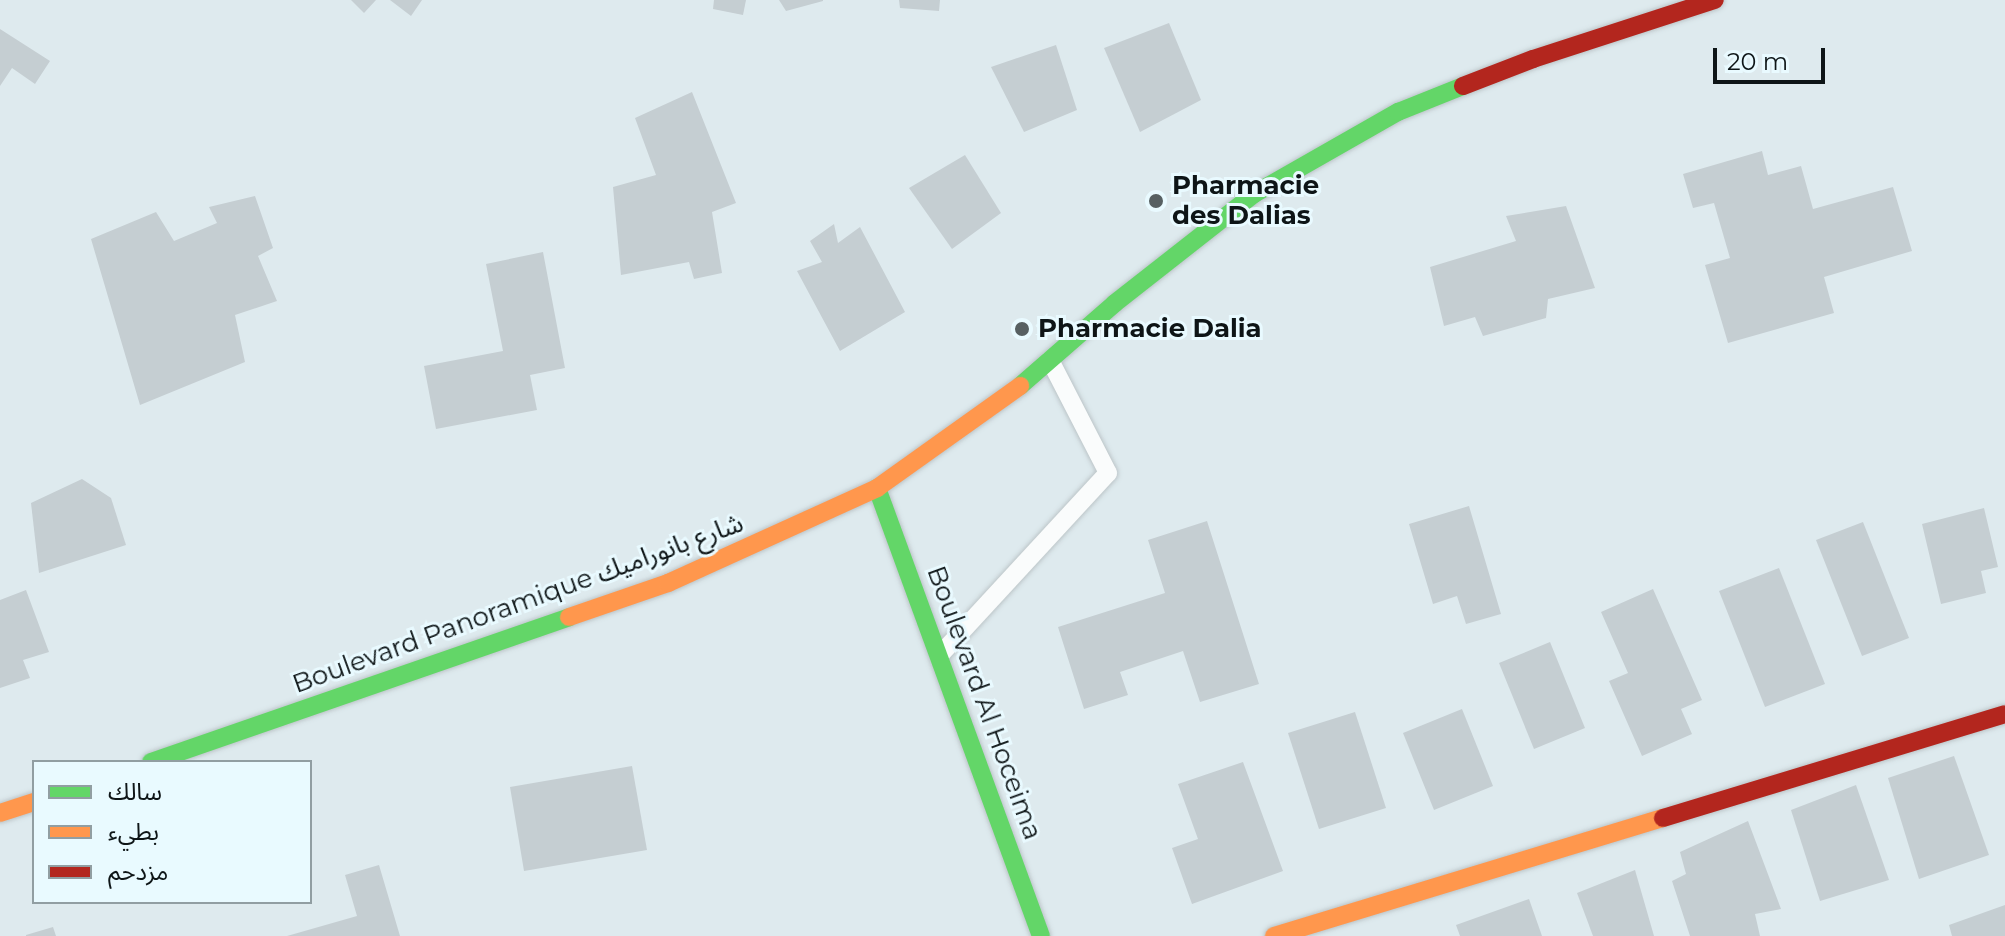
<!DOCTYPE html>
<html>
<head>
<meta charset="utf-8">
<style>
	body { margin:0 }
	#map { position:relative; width:2005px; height:936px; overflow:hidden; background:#deeaee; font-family:Montserrat,"Noto Sans Arabic",sans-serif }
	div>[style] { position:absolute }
	.building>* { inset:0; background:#c5ced2 }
	.roads { filter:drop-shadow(0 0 2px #bcc5c8) drop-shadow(0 0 2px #bcc5c8) }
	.lane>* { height:18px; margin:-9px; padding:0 9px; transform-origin:9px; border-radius:9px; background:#fafcfc }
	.fast>* { height:18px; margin:-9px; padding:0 9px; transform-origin:9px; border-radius:9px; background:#63d668 }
	.slow>* { height:18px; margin:-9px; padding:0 9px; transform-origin:9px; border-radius:9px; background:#ff974d }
	.jam>* { height:18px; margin:-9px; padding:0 9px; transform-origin:9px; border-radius:9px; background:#b3261e }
	.dots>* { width:22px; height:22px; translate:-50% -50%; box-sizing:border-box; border:4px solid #e9faff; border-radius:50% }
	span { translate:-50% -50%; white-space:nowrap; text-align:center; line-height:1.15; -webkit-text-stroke:6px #e9faff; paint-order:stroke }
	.poi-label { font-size:26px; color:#0e1517; font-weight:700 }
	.left { translate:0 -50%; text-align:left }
	.street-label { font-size:26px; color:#0e1517 }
	.legend { position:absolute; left:32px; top:760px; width:280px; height:144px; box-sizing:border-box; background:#e9faff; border:2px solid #919ea2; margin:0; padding:10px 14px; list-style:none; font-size:24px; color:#0e1517 }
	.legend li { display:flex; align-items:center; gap:16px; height:40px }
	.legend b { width:40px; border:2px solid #919ea2 }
	.scale { position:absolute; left:1713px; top:48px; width:112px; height:36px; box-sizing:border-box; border:4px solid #0e1517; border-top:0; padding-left:10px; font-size:24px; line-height:28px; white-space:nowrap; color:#0e1517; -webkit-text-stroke:6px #e9faff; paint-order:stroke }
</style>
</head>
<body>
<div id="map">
	<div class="building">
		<i style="clip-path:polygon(351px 0,376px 0,364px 13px)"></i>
		<i style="clip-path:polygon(390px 0,422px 0,411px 16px)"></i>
		<i style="clip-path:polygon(714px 0,746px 0,743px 15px,713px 9px)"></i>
		<i style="clip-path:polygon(779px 0,823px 0,823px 1px,786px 11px)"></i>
		<i style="clip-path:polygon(899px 0,940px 0,939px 11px,900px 8px)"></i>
		<i style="clip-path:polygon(1169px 23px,1201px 100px,1140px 132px,1104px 48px)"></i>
		<i style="clip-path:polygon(0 29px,50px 61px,35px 84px,12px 68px,0 86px)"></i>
		<i style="clip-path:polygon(1056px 45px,1077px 110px,1024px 132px,991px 67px)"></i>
		<i style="clip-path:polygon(692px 92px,736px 203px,712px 212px,722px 273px,694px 279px,689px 262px,621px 275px,613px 187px,656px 175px,635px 118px)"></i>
		<i style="clip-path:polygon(1762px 151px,1768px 175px,1801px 166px,1813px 209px,1893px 187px,1912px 251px,1824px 277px,1834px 313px,1728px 343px,1705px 265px,1730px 258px,1714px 203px,1693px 208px,1683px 174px)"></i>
		<i style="clip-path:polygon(965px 155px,1001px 213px,952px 249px,909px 188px)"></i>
		<i style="clip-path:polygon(255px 196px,273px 248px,258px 256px,277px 301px,235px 315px,245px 362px,140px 405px,91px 239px,156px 212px,174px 241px,217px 223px,209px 207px)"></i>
		<i style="clip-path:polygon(1566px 206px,1595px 288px,1548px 299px,1546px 318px,1483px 336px,1475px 317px,1444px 326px,1430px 267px,1516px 241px,1506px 216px)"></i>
		<i style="clip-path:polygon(834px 224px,838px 243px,860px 227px,905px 312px,840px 351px,797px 271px,822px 262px,810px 241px)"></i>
		<i style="clip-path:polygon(543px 252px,565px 368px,530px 375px,537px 410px,436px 429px,424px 366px,503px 351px,486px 264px)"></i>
		<i style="clip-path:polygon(82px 479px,111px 498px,126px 545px,39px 573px,31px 503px)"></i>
		<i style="clip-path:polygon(1469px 506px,1501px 614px,1466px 624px,1457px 596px,1433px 604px,1409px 524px)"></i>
		<i style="clip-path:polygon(1984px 508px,1998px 567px,1981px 571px,1986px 593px,1941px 604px,1922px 524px)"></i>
		<i style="clip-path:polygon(1207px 521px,1259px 684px,1200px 702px,1183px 651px,1120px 672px,1128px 695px,1084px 709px,1058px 627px,1165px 593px,1148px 540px)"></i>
		<i style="clip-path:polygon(1863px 522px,1909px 638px,1862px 656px,1816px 540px)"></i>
		<i style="clip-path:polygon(1779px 568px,1825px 684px,1765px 707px,1719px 591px)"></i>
		<i style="clip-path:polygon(1653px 589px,1702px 700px,1681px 709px,1692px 734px,1642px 756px,1609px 681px,1628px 673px,1601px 612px)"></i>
		<i style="clip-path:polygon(26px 590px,49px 652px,23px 660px,30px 678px,0 688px,0 600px)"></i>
		<i style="clip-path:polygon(1550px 642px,1585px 728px,1534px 749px,1499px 663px)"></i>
		<i style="clip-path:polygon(1462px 709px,1493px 786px,1434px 810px,1403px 733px)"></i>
		<i style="clip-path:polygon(1355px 712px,1386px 808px,1319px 829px,1288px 733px)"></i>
		<i style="clip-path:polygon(1954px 756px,1989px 855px,1919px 879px,1888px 778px)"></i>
		<i style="clip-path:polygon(1243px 762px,1283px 871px,1192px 904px,1172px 848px,1198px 839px,1178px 784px)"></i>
		<i style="clip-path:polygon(632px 766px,647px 850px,524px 871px,510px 787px)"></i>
		<i style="clip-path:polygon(1856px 785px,1889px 880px,1820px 901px,1791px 810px)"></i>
		<i style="clip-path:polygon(1748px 821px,1781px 909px,1755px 914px,1760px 936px,1690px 936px,1672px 881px,1686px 874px,1680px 852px)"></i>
		<i style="clip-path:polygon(379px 865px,400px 936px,287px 936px,357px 916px,345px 875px)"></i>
		<i style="clip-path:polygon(1635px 870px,1654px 936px,1593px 936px,1577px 893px)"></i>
		<i style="clip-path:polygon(1529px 899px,1542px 936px,1460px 936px,1456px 925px)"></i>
		<i style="clip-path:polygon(2005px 905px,2005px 936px,1952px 936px,1949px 925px)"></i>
		<i style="clip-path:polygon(53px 927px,56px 936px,26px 936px,26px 935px)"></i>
	</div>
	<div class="roads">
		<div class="lane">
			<i style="left:939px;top:656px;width:249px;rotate:-47.3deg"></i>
			<i style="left:1108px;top:473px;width:127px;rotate:-117.2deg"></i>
		</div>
		<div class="fast">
			<i style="left:1020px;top:386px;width:126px;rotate:-41.1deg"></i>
			<i style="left:1115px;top:303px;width:177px;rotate:-38.1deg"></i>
			<i style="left:1254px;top:194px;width:166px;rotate:-29.7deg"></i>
			<i style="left:1398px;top:112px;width:70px;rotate:-21.8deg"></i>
			<i style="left:877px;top:488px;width:477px;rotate:69.9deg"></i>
			<i style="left:151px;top:762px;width:442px;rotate:-19.1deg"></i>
		</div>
		<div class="slow">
			<i style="left:569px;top:617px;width:105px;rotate:-19deg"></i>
			<i style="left:668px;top:583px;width:230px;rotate:-24.4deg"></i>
			<i style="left:877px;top:488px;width:176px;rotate:-35.5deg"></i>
			<i style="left:0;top:813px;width:36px;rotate:-18deg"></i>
			<i style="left:1274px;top:936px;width:407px;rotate:-16.9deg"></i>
		</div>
		<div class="jam">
			<i style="left:1463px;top:86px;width:75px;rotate:-21.1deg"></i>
			<i style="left:1533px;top:59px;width:191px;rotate:-18deg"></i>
			<i style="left:1663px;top:818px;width:357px;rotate:-16.9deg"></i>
		</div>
	</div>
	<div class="dots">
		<i style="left:1156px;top:201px;background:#576062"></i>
		<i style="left:1022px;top:329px;background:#576062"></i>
	</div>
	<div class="poi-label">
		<span class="left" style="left:1172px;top:201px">Pharmacie<br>des Dalias</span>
		<span class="left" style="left:1038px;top:329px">Pharmacie Dalia</span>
	</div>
	<div class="street-label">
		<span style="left:518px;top:604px;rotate:-20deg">Boulevard Panoramique شارع بانوراميك</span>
		<span style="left:984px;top:703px;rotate:70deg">Boulevard Al Hoceima</span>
	</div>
	<ul class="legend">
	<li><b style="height:10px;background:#63d668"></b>سالك</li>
	<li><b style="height:10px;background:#ff974d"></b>بطيء</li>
	<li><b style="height:10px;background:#b3261e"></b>مزدحم</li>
	</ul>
	<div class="scale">20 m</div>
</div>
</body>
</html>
